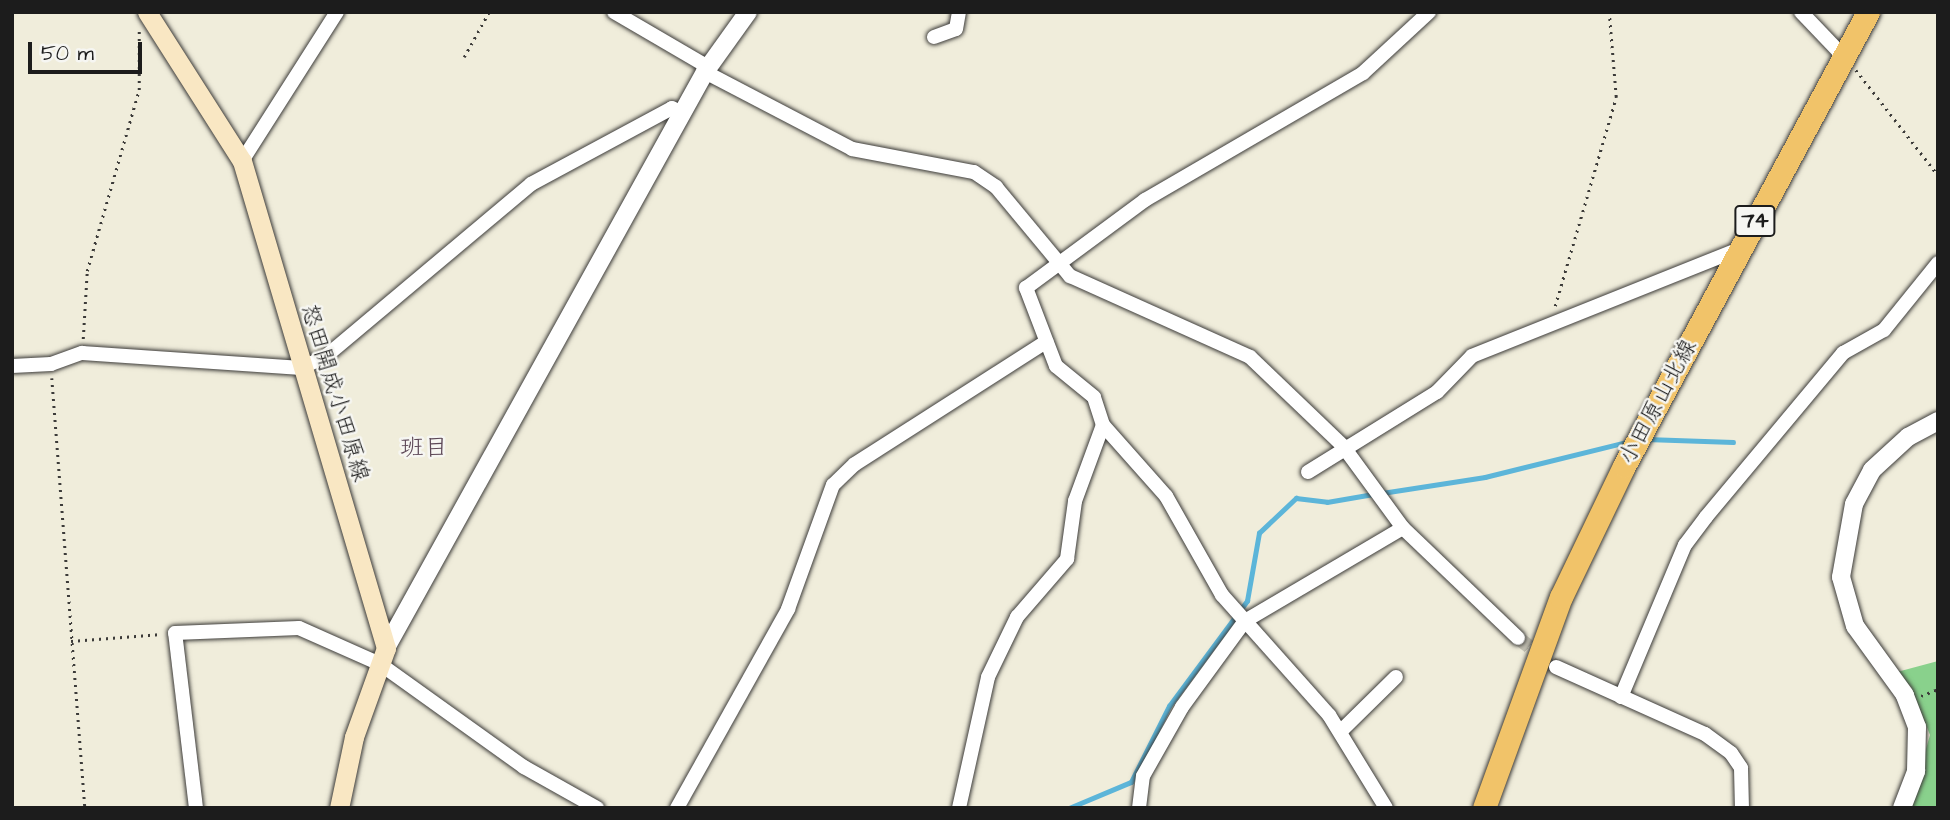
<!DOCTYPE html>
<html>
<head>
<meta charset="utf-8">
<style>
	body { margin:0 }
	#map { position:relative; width:1950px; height:820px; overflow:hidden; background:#f0eddb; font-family:"Architects Daughter","Klee One",sans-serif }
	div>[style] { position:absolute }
	.green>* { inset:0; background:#89d18c }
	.stream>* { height:4.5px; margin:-2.25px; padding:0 2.25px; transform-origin:2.25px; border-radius:2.25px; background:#5cb5d9 }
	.minor-tunnel>* { height:14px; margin-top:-7px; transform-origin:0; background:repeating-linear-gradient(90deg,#c6c3b5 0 14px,transparent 0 21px) }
	.path>* { height:2.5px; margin-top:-1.25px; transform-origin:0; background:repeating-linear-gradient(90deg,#3c3b39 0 2px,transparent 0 7px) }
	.roads { filter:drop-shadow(0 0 2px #3c3b39) drop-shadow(0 0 2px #3c3b39) }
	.minor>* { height:14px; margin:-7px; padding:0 7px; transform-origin:7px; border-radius:7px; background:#fff }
	.tertiary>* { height:18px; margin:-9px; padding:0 9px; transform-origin:9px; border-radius:9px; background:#fff }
	.secondary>* { height:19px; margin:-9.5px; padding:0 9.5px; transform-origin:9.5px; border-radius:9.5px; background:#f9e7c3 }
	.primary>* { height:23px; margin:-11.5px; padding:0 11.5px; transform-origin:11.5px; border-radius:11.5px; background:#f1c369 }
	span { translate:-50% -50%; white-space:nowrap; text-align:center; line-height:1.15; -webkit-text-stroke:5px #f6f6f2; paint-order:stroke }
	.shield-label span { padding:2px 5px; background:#f6f6f2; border:2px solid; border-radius:5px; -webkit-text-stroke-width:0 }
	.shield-label { font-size:21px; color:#1c1c1c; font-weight:700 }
	.street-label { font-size:23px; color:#1c1c1c }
	.neighbourhood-label { font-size:24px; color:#5c4756 }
	.frame { position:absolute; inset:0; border:14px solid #1c1c1c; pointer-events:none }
	.scale { position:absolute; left:28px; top:42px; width:114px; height:32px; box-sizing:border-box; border:4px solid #1c1c1c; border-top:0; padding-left:9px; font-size:21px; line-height:24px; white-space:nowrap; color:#1c1c1c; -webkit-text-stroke:5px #f6f6f2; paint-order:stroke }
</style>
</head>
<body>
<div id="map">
	<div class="green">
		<i style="clip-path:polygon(1938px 661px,1938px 808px,1909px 808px,1930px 735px,1911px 687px,1897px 672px)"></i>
	</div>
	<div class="stream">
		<i style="left:1646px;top:439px;width:87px;rotate:2deg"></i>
		<i style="left:1382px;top:493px;width:104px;rotate:-8.8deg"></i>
		<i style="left:1485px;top:477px;width:149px;rotate:-13.9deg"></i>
		<i style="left:1069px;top:808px;width:67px;rotate:-22.8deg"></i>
		<i style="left:1131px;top:782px;width:85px;rotate:-63.4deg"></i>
		<i style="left:1169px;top:706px;width:131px;rotate:-53.4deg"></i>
		<i style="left:1247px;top:601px;width:69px;rotate:-80deg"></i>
		<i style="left:1259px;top:533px;width:51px;rotate:-43.4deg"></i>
		<i style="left:1296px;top:498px;width:31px;rotate:7deg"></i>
		<i style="left:1327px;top:502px;width:48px;rotate:-9.7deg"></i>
	</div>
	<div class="minor-tunnel">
		<i style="left:1518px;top:638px;width:48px;rotate:37.3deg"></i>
	</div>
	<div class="path">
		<i style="left:464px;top:57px;width:51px;rotate:-60.9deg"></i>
		<i style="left:1856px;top:70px;width:133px;rotate:52deg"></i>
		<i style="left:1555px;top:306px;width:218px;rotate:-73.7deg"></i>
		<i style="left:1616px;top:97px;width:85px;rotate:-94.7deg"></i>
		<i style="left:83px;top:339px;width:68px;rotate:-86.6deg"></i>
		<i style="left:87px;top:271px;width:188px;rotate:-74deg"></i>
		<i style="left:139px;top:90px;width:61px;rotate:-90deg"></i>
		<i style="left:52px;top:378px;width:431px;rotate:85.6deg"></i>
		<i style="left:71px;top:641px;width:91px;rotate:-4.4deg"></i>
		<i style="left:1921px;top:696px;width:18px;rotate:-22deg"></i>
	</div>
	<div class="roads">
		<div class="minor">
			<i style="left:614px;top:12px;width:109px;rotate:30.3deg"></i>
			<i style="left:1801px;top:12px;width:62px;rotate:46.3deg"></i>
			<i style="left:934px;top:37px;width:23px;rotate:-20deg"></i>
			<i style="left:956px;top:29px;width:17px;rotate:-80deg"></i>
			<i style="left:705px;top:72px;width:166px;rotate:27.6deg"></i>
			<i style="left:852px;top:149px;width:124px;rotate:10.7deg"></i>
			<i style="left:974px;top:172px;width:27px;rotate:34deg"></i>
			<i style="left:996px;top:187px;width:116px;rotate:50.3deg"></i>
			<i style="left:1070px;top:276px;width:197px;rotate:24.2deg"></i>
			<i style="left:1250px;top:357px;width:129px;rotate:43.7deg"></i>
			<i style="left:1343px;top:446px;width:102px;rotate:53.8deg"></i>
			<i style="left:1403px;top:528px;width:159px;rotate:43.7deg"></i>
			<i style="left:242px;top:161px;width:177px;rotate:-57.5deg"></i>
			<i style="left:12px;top:366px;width:39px;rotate:-3deg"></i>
			<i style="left:51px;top:364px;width:33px;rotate:-20deg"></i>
			<i style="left:82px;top:353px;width:220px;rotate:3.9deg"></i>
			<i style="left:301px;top:368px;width:26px;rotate:-25deg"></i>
			<i style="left:325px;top:357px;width:269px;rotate:-40deg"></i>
			<i style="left:531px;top:184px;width:160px;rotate:-28.3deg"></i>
			<i style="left:672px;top:108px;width:13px;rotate:27deg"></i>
			<i style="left:1103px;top:425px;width:95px;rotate:48.4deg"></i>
			<i style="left:1166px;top:496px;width:114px;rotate:60.5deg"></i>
			<i style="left:1222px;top:595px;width:161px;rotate:48.3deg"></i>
			<i style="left:1329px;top:715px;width:109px;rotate:58.5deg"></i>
			<i style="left:1308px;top:472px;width:152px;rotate:-31.8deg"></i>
			<i style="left:1437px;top:392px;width:50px;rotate:-45.8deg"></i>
			<i style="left:1472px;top:356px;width:289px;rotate:-21.8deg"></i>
			<i style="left:1556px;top:667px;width:163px;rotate:24.2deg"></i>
			<i style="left:1705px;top:734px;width:32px;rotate:36deg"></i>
			<i style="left:1731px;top:753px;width:18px;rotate:56deg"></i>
			<i style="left:1741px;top:768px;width:40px;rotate:88.6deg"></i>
			<i style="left:1621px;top:697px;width:165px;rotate:-67.2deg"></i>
			<i style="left:1685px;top:545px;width:35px;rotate:-53deg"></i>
			<i style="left:1706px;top:517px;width:214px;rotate:-50.1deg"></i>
			<i style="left:1843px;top:353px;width:47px;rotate:-29.3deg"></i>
			<i style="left:1884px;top:330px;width:86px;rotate:-51.1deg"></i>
			<i style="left:1341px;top:731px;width:77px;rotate:-44.5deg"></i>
			<i style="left:196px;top:808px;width:176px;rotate:-96.8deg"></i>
			<i style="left:175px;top:633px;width:124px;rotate:-2.3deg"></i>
			<i style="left:299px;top:628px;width:89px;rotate:24deg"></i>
			<i style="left:380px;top:664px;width:177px;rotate:35.6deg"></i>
			<i style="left:524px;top:767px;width:84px;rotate:29.3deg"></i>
			<i style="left:677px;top:808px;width:228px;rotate:-60.8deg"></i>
			<i style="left:788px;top:609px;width:132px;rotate:-70.1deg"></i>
			<i style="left:833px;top:485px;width:30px;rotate:-44deg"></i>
			<i style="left:855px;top:464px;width:227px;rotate:-32.6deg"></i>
			<i style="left:959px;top:808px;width:134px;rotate:-77.5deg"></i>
			<i style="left:988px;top:677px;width:67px;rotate:-64.2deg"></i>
			<i style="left:1017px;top:617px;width:77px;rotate:-49.2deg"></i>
			<i style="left:1067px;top:559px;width:59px;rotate:-82.1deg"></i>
			<i style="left:1075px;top:501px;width:81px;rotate:-69.8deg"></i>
			<i style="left:1103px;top:425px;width:29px;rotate:-108deg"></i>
			<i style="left:1094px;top:397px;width:49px;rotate:-140.8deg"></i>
			<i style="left:1056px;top:366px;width:84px;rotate:-111deg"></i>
			<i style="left:1026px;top:288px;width:148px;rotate:-36.5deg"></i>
			<i style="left:1145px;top:200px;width:252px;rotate:-30.2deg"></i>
			<i style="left:1363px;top:73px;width:90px;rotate:-42.7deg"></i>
			<i style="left:1139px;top:808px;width:32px;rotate:-83deg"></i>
			<i style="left:1143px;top:776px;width:79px;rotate:-60.5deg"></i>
			<i style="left:1182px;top:707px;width:107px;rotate:-53.8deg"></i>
			<i style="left:1245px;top:621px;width:183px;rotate:-30.5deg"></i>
		</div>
		<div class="tertiary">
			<i style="left:386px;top:648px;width:658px;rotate:-61.02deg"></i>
			<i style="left:705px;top:72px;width:74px;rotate:-54.4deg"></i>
			<i style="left:1902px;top:808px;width:40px;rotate:-69deg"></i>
			<i style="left:1916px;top:771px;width:44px;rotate:-88.7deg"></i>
			<i style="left:1917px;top:727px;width:34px;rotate:-111deg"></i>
			<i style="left:1905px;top:695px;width:85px;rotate:-125.9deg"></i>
			<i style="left:1855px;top:626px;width:51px;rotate:-105.9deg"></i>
			<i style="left:1841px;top:577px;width:74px;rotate:-79.9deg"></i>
			<i style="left:1854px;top:504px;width:38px;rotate:-62deg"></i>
			<i style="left:1872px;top:470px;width:49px;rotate:-42.5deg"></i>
			<i style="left:1908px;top:437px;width:34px;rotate:-28deg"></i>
		</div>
		<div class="secondary">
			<i style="left:147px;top:12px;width:177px;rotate:57.5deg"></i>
			<i style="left:242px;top:161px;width:508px;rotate:73.53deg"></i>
			<i style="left:386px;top:648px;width:95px;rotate:109.8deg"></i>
			<i style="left:354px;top:737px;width:73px;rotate:101.9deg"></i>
		</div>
		<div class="primary">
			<i style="left:1484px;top:808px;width:225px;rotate:-70deg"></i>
			<i style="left:1561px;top:597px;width:145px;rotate:-64.3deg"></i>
			<i style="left:1624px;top:466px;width:515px;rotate:-61.74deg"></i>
		</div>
	</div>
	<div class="shield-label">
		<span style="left:1755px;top:221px">74</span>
	</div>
	<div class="street-label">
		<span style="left:335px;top:393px;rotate:73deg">怒田開成小田原線</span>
		<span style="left:1658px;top:402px;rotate:-62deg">小田原山北線</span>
	</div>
	<div class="neighbourhood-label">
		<span style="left:424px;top:449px">班目</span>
	</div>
	<div class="frame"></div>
	<div class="scale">50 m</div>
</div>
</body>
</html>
